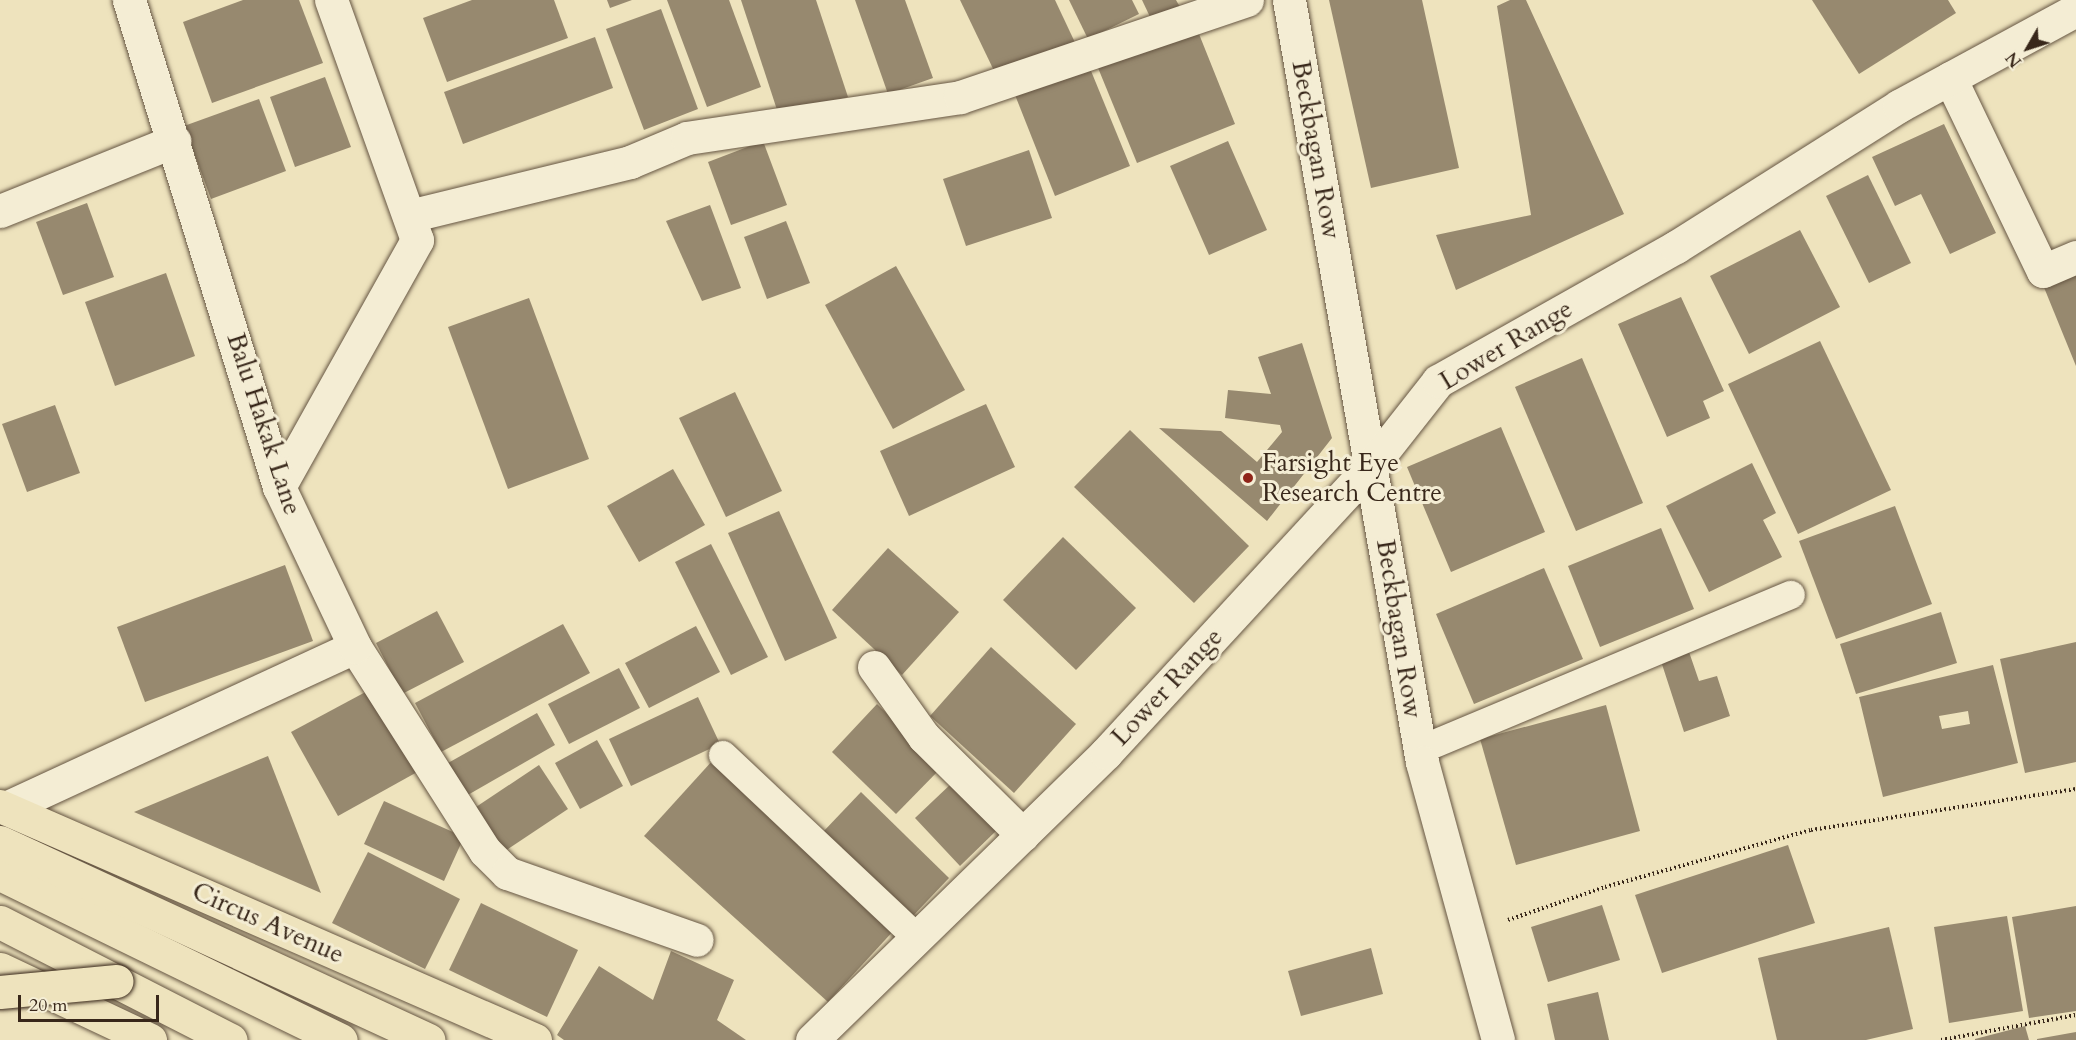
<!DOCTYPE html>
<html>
<head>
<meta charset="utf-8">
<style>
	body { margin:0 }
	#map { position:relative; width:2076px; height:1040px; overflow:hidden; background:#eee3bd; font-family:Cardo,serif }
	div>[style] { position:absolute }
	.building>* { inset:0; background:#97896f }
	.path>* { height:4px; margin-top:-2px; transform-origin:0; background:repeating-linear-gradient(90deg,#38271a 0 1.5px,transparent 0 4.5px) }
	.roads { filter:drop-shadow(0 0 2px #665643) drop-shadow(0 0 2px #665643) }
	.lane>* { height:28px; margin:-14px; padding:0 14px; transform-origin:14px; border-radius:14px; background:#f4edd4 }
	.street>* { height:33px; margin:-16.5px; padding:0 16.5px; transform-origin:16.5px; border-radius:16.5px; background:#f4edd4 }
	.primary>* { height:33px; margin:-16.5px; padding:0 16.5px; transform-origin:16.5px; border-radius:16.5px; background:#eee3bd }
	.highway>* { height:33px; margin:-16.5px; padding:0 16.5px; transform-origin:16.5px; border-radius:16.5px; background:#eee3bd }
	.bridges { filter:drop-shadow(0 0 2px #38271a) drop-shadow(0 0 2px #38271a) }
	.highway-bridge>* { height:33px; margin:-16.5px; padding:0 16.5px; transform-origin:16.5px; border-radius:16.5px; background:#eee3bd }
	.dots>* { width:16px; height:16px; translate:-50% -50%; box-sizing:border-box; border:3px solid #f4edd4; border-radius:50% }
	span { translate:-50% -50%; white-space:nowrap; text-align:center; line-height:1.15; -webkit-text-stroke:6px #f4edd4; paint-order:stroke }
	.street-label { font-size:26px; color:#38271a }
	.poi-label { font-size:26px; color:#38271a }
	.left { translate:0 -50%; text-align:left }
	.north { position:absolute; left:1998px; top:18px; width:60px; height:60px; -webkit-text-stroke:4px #f4edd4; paint-order:stroke; rotate:231deg; font-size:16px; font-weight:700; line-height:24px; text-align:center; color:#38271a }
	.north::after { content:''; display:block; margin:auto; width:21px; height:27px; background:#38271a; clip-path:polygon(50% 0,100% 100%,50% 72%,0 100%) }
	.scale { position:absolute; left:18px; top:995px; width:141px; height:27px; box-sizing:border-box; border:3px solid #38271a; border-top:0; padding-left:8px; font-size:18px; line-height:21px; white-space:nowrap; color:#38271a; -webkit-text-stroke:4px #f4edd4; paint-order:stroke }
</style>
</head>
<body>
<div id="map">
	<div class="building">
		<i style="clip-path:polygon(243px 0,299px 0,323px 63px,212px 103px,183px 22px)"></i>
		<i style="clip-path:polygon(472px 0,554px 0,568px 38px,447px 82px,423px 18px)"></i>
		<i style="clip-path:polygon(607px 0,632px 0,610px 8px)"></i>
		<i style="clip-path:polygon(667px 0,729px 0,761px 87px,707px 107px)"></i>
		<i style="clip-path:polygon(741px 0,816px 0,848px 97px,780px 119px)"></i>
		<i style="clip-path:polygon(855px 0,905px 0,933px 78px,888px 94px)"></i>
		<i style="clip-path:polygon(960px 0,1055px 0,1079px 51px,997px 77px)"></i>
		<i style="clip-path:polygon(1069px 0,1132px 0,1139px 14px,1088px 39px)"></i>
		<i style="clip-path:polygon(1142px 0,1176px 0,1180px 7px,1152px 21px)"></i>
		<i style="clip-path:polygon(1329px 0,1422px 0,1459px 168px,1371px 188px)"></i>
		<i style="clip-path:polygon(1510px 0,1526px 0,1624px 214px,1456px 290px,1436px 235px,1531px 215px,1497px 6px)"></i>
		<i style="clip-path:polygon(1812px 0,1948px 0,1956px 13px,1859px 74px)"></i>
		<i style="clip-path:polygon(661px 9px,698px 109px,644px 130px,606px 29px)"></i>
		<i style="clip-path:polygon(1195px 24px,1235px 124px,1137px 163px,1096px 63px)"></i>
		<i style="clip-path:polygon(595px 37px,613px 88px,463px 144px,444px 92px)"></i>
		<i style="clip-path:polygon(1089px 66px,1130px 166px,1055px 196px,1015px 95px)"></i>
		<i style="clip-path:polygon(325px 77px,351px 147px,295px 167px,270px 97px)"></i>
		<i style="clip-path:polygon(259px 99px,286px 171px,211px 199px,184px 126px)"></i>
		<i style="clip-path:polygon(1944px 124px,1996px 233px,1950px 254px,1921px 194px,1895px 206px,1872px 157px)"></i>
		<i style="clip-path:polygon(763px 141px,787px 205px,731px 225px,708px 162px)"></i>
		<i style="clip-path:polygon(1228px 141px,1267px 230px,1209px 255px,1170px 166px)"></i>
		<i style="clip-path:polygon(1029px 150px,1052px 218px,966px 246px,943px 179px)"></i>
		<i style="clip-path:polygon(1868px 175px,1911px 263px,1869px 283px,1826px 196px)"></i>
		<i style="clip-path:polygon(87px 203px,114px 277px,63px 295px,36px 222px)"></i>
		<i style="clip-path:polygon(710px 205px,741px 288px,702px 301px,666px 221px)"></i>
		<i style="clip-path:polygon(786px 221px,810px 283px,767px 299px,744px 237px)"></i>
		<i style="clip-path:polygon(1800px 230px,1840px 307px,1749px 354px,1710px 276px)"></i>
		<i style="clip-path:polygon(896px 266px,965px 390px,893px 429px,825px 305px)"></i>
		<i style="clip-path:polygon(2076px 272px,2076px 366px,2043px 285px)"></i>
		<i style="clip-path:polygon(166px 273px,195px 356px,115px 386px,85px 302px)"></i>
		<i style="clip-path:polygon(1681px 297px,1724px 391px,1703px 401px,1710px 418px,1667px 437px,1618px 324px)"></i>
		<i style="clip-path:polygon(529px 298px,589px 459px,508px 489px,448px 327px)"></i>
		<i style="clip-path:polygon(1820px 341px,1891px 490px,1798px 534px,1728px 384px)"></i>
		<i style="clip-path:polygon(1302px 343px,1332px 438px,1267px 521px,1159px 428px,1221px 431px,1257px 462px,1282px 432px,1280px 425px,1225px 418px,1228px 390px,1271px 394px,1258px 357px)"></i>
		<i style="clip-path:polygon(1582px 358px,1643px 503px,1576px 531px,1515px 387px)"></i>
		<i style="clip-path:polygon(735px 392px,782px 491px,726px 517px,679px 418px)"></i>
		<i style="clip-path:polygon(986px 404px,1015px 467px,909px 516px,880px 451px)"></i>
		<i style="clip-path:polygon(55px 405px,80px 473px,27px 492px,2px 424px)"></i>
		<i style="clip-path:polygon(1501px 427px,1545px 532px,1451px 572px,1407px 467px)"></i>
		<i style="clip-path:polygon(1130px 430px,1249px 546px,1194px 603px,1074px 487px)"></i>
		<i style="clip-path:polygon(1752px 463px,1776px 513px,1763px 520px,1782px 557px,1709px 592px,1666px 506px)"></i>
		<i style="clip-path:polygon(673px 469px,705px 525px,639px 562px,607px 506px)"></i>
		<i style="clip-path:polygon(1895px 506px,1932px 604px,1836px 639px,1799px 541px)"></i>
		<i style="clip-path:polygon(779px 511px,837px 638px,785px 661px,728px 533px)"></i>
		<i style="clip-path:polygon(1661px 528px,1694px 609px,1600px 647px,1568px 566px)"></i>
		<i style="clip-path:polygon(1063px 537px,1136px 608px,1076px 670px,1003px 600px)"></i>
		<i style="clip-path:polygon(711px 544px,768px 657px,731px 675px,675px 562px)"></i>
		<i style="clip-path:polygon(888px 548px,959px 612px,902px 675px,832px 610px)"></i>
		<i style="clip-path:polygon(285px 565px,313px 641px,145px 702px,117px 627px)"></i>
		<i style="clip-path:polygon(1544px 568px,1583px 659px,1474px 704px,1436px 614px)"></i>
		<i style="clip-path:polygon(437px 611px,464px 662px,402px 694px,376px 643px)"></i>
		<i style="clip-path:polygon(1941px 612px,1957px 663px,1856px 694px,1840px 644px)"></i>
		<i style="clip-path:polygon(563px 624px,590px 673px,441px 752px,415px 703px)"></i>
		<i style="clip-path:polygon(696px 626px,720px 672px,649px 708px,625px 663px)"></i>
		<i style="clip-path:polygon(2076px 642px,2076px 762px,2025px 773px,2000px 659px)"></i>
		<i style="clip-path:polygon(1687px 646px,1699px 681px,1717px 676px,1730px 716px,1684px 732px,1659px 655px)"></i>
		<i style="clip-path:polygon(991px 647px,1076px 724px,1014px 793px,930px 716px)"></i>
		<i style="clip-path:polygon(evenodd,1993px 665px,2018px 763px,1883px 797px,1859px 697px,1993px 665px,1968px 711px,1970px 724px,1942px 729px,1939px 716px,1968px 711px)"></i>
		<i style="clip-path:polygon(619px 668px,640px 708px,569px 744px,548px 704px)"></i>
		<i style="clip-path:polygon(373px 688px,419px 771px,338px 816px,291px 732px)"></i>
		<i style="clip-path:polygon(698px 697px,720px 744px,631px 786px,609px 739px)"></i>
		<i style="clip-path:polygon(877px 704px,942px 767px,896px 814px,832px 752px)"></i>
		<i style="clip-path:polygon(1606px 705px,1640px 831px,1516px 865px,1480px 739px)"></i>
		<i style="clip-path:polygon(537px 713px,555px 745px,466px 796px,448px 763px)"></i>
		<i style="clip-path:polygon(597px 740px,623px 786px,580px 809px,555px 763px)"></i>
		<i style="clip-path:polygon(268px 756px,321px 893px,134px 812px)"></i>
		<i style="clip-path:polygon(713px 760px,896px 928px,828px 1002px,644px 836px)"></i>
		<i style="clip-path:polygon(539px 765px,568px 809px,499px 855px,470px 811px)"></i>
		<i style="clip-path:polygon(953px 782px,998px 829px,960px 866px,915px 818px)"></i>
		<i style="clip-path:polygon(861px 792px,949px 878px,910px 919px,822px 833px)"></i>
		<i style="clip-path:polygon(384px 801px,464px 837px,444px 881px,364px 844px)"></i>
		<i style="clip-path:polygon(1788px 845px,1815px 923px,1662px 973px,1635px 895px)"></i>
		<i style="clip-path:polygon(368px 852px,460px 899px,425px 969px,332px 923px)"></i>
		<i style="clip-path:polygon(481px 903px,578px 950px,547px 1017px,449px 970px)"></i>
		<i style="clip-path:polygon(1602px 905px,1620px 960px,1548px 982px,1531px 927px)"></i>
		<i style="clip-path:polygon(2076px 906px,2076px 1011px,2029px 1018px,2012px 917px)"></i>
		<i style="clip-path:polygon(2007px 916px,2023px 1011px,1949px 1023px,1934px 927px)"></i>
		<i style="clip-path:polygon(1889px 927px,1913px 1029px,1866px 1040px,1777px 1040px,1758px 958px)"></i>
		<i style="clip-path:polygon(1371px 948px,1383px 994px,1301px 1016px,1288px 971px)"></i>
		<i style="clip-path:polygon(671px 951px,734px 980px,717px 1020px,746px 1040px,564px 1040px,557px 1035px,599px 966px,653px 1000px)"></i>
		<i style="clip-path:polygon(1598px 992px,1609px 1040px,1555px 1040px,1547px 1004px)"></i>
		<i style="clip-path:polygon(2025px 1026px,2029px 1040px,1975px 1040px,1975px 1039px)"></i>
		<i style="clip-path:polygon(2076px 1032px,2076px 1040px,2037px 1040px,2037px 1039px)"></i>
	</div>
	<div class="path">
		<i style="left:1508px;top:920px;width:102px;rotate:-18.8deg"></i>
		<i style="left:1605px;top:887px;width:214px;rotate:-15.5deg"></i>
		<i style="left:1811px;top:830px;width:268px;rotate:-8.8deg"></i>
		<i style="left:1941px;top:1040px;width:137px;rotate:-10.5deg"></i>
	</div>
	<div class="roads">
		<div class="lane">
			<i style="left:1420px;top:750px;width:402px;rotate:-22.7deg"></i>
			<i style="left:723px;top:755px;width:267px;rotate:43.3deg"></i>
		</div>
		<div class="street">
			<i style="left:1289px;top:0;width:774px;rotate:80.1deg"></i>
			<i style="left:1422px;top:762px;width:288px;rotate:74.7deg"></i>
			<i style="left:1950px;top:78px;width:214px;rotate:64.3deg"></i>
			<i style="left:2043px;top:271px;width:36px;rotate:-23deg"></i>
			<i style="left:0;top:211px;width:188px;rotate:-21.9deg"></i>
			<i style="left:409px;top:216px;width:228px;rotate:-13.7deg"></i>
			<i style="left:630px;top:162px;width:62px;rotate:-22.8deg"></i>
			<i style="left:687px;top:138px;width:276px;rotate:-8.5deg"></i>
			<i style="left:960px;top:97px;width:303px;rotate:-18.7deg"></i>
			<i style="left:279px;top:487px;width:283px;rotate:-60.8deg"></i>
			<i style="left:417px;top:240px;width:255px;rotate:-109.7deg"></i>
			<i style="left:355px;top:647px;width:242px;rotate:57.5deg"></i>
			<i style="left:485px;top:851px;width:31px;rotate:45deg"></i>
			<i style="left:507px;top:873px;width:201px;rotate:19.4deg"></i>
			<i style="left:874px;top:667px;width:86px;rotate:54.5deg"></i>
			<i style="left:924px;top:737px;width:139px;rotate:44.7deg"></i>
			<i style="left:6px;top:808px;width:384px;rotate:-24.8deg"></i>
			<i style="left:355px;top:647px;width:177px;rotate:-115.4deg"></i>
			<i style="left:279px;top:487px;width:510px;rotate:-107.12deg"></i>
			<i style="left:812px;top:1040px;width:411px;rotate:-44.3deg"></i>
			<i style="left:1106px;top:753px;width:392px;rotate:-47.3deg"></i>
			<i style="left:1372px;top:465px;width:107px;rotate:-51.8deg"></i>
			<i style="left:1438px;top:381px;width:273px;rotate:-29.4deg"></i>
			<i style="left:1676px;top:247px;width:264px;rotate:-32.3deg"></i>
			<i style="left:1899px;top:106px;width:201px;rotate:-28.5deg"></i>
		</div>
		<div class="primary">
			<i style="left:0;top:806px;width:584px;rotate:23.62deg"></i>
			<i style="left:0;top:874px;width:379px;rotate:26deg"></i>
			<i style="left:0;top:969px;width:166px;rotate:25.3deg"></i>
		</div>
		<div class="highway">
			<i style="left:0;top:842px;width:472px;rotate:24.8deg"></i>
			<i style="left:0;top:922px;width:259px;rotate:27.1deg"></i>
		</div>
	</div>
	<div class="bridges">
		<div class="highway-bridge">
			<i style="left:0;top:992px;width:117px;rotate:-5.4deg"></i>
		</div>
	</div>
	<div class="dots">
		<i style="left:1248px;top:478px;background:#8f2418"></i>
	</div>
	<div class="street-label">
		<span style="left:1316px;top:150px;rotate:80deg">Beckbagan Row</span>
		<span style="left:1506px;top:345px;rotate:-31deg">Lower Range</span>
		<span style="left:264px;top:424px;rotate:72deg">Balu Hakak Lane</span>
		<span style="left:1399px;top:629px;rotate:81deg">Beckbagan Row</span>
		<span style="left:1167px;top:687px;rotate:-47deg">Lower Range</span>
		<span style="left:268px;top:923px;rotate:24deg">Circus Avenue</span>
	</div>
	<div class="poi-label">
		<span class="left" style="left:1262px;top:478px">Farsight Eye<br>Research Centre</span>
	</div>
	<div class="north">N</div>
	<div class="scale">20 m</div>
</div>
</body>
</html>
